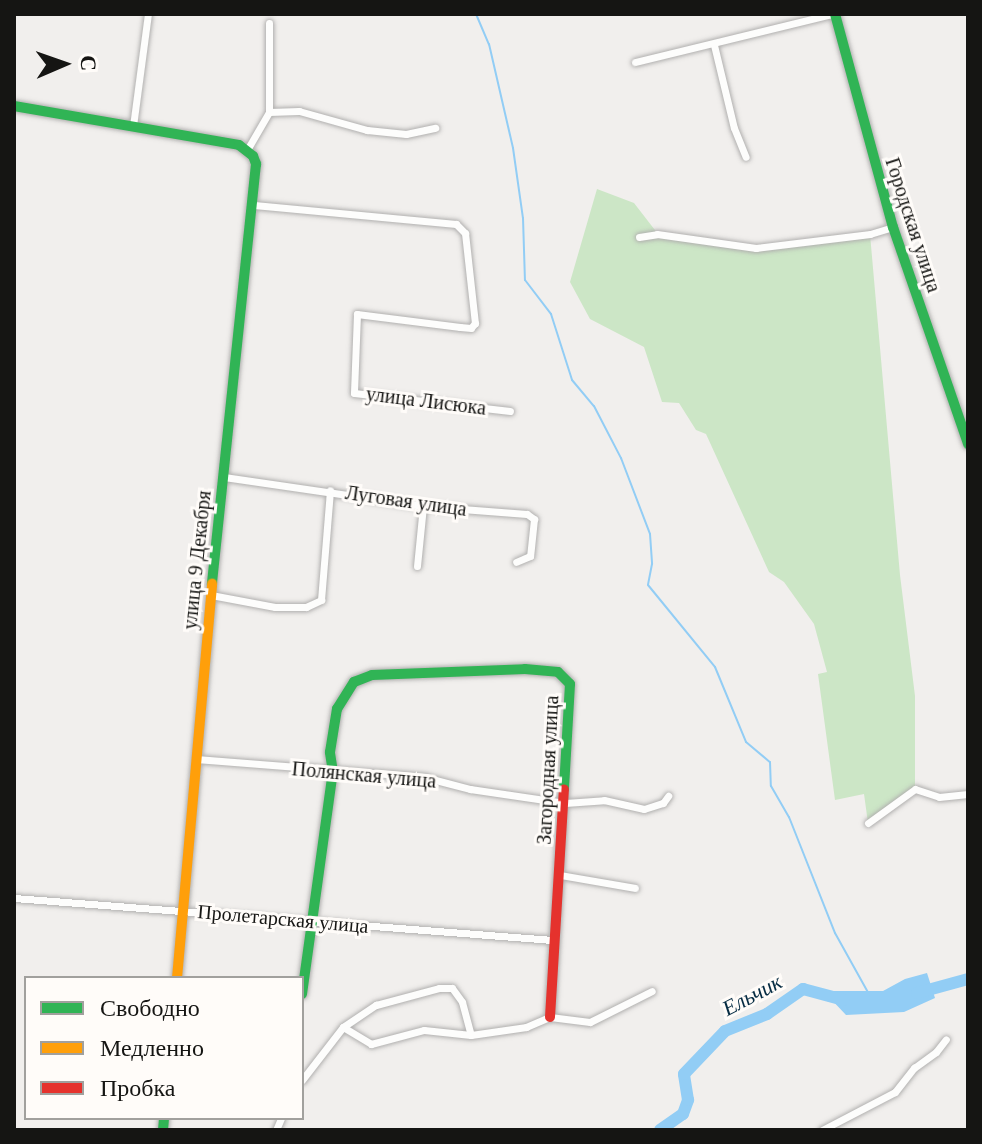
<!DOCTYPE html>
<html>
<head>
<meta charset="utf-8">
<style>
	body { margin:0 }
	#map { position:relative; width:982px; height:1144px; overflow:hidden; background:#f1efed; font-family:Georgia,serif }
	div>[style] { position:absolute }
	.green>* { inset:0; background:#cce6c6 }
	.water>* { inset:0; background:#92cdf5 }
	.stream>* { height:2px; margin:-1px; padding:0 1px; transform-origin:1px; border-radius:1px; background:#92cdf5 }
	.river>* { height:12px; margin:-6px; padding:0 6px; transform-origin:6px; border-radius:6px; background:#92cdf5 }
	.roads { filter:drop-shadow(0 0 2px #b1b0af) drop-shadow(0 0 2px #b1b0af) }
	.street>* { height:7px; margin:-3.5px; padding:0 3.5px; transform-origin:3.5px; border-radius:3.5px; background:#fdfdfc }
	.fast>* { height:10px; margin:-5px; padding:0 5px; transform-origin:5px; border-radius:5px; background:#30b455 }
	.slow>* { height:10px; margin:-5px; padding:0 5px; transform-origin:5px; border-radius:5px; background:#ff9f0a }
	.jam>* { height:10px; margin:-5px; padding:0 5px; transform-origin:5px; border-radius:5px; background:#e5322d }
	span { translate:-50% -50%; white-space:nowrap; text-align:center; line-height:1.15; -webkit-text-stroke:6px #fffcf9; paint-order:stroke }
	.street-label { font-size:20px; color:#151513 }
	.water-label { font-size:22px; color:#062c43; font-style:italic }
	.frame { position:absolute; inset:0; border:16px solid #151513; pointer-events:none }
	.legend { position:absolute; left:24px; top:976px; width:280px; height:144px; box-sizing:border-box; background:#fffcf9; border:2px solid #a1a09d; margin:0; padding:10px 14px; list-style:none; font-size:24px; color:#151513 }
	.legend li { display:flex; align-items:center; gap:16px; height:40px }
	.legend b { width:40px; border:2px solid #a1a09d }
	.north { position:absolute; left:24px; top:24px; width:80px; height:80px; -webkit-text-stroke:6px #fffcf9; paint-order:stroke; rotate:88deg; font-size:22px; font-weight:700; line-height:32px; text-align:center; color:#151513 }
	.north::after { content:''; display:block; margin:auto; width:28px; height:36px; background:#151513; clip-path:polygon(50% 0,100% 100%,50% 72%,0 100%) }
</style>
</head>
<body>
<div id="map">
	<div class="green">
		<i style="clip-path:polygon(597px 189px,634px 203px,658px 234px,747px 247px,870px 234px,900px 575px,915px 696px,915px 789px,868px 823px,864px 794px,835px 800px,818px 674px,827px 672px,814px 624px,784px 582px,769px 572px,706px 434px,696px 430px,679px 403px,662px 402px,644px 347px,590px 319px,570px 282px)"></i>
	</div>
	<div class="water">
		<i style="clip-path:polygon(927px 973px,935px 998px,904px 1012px,846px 1015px,829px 997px,831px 991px,883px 991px,905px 979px)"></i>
	</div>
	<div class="stream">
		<i style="left:476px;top:14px;width:33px;rotate:67deg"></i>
		<i style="left:489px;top:44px;width:107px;rotate:77deg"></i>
		<i style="left:513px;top:148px;width:71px;rotate:81.9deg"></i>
		<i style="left:523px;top:218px;width:62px;rotate:88.2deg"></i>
		<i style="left:525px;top:280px;width:43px;rotate:52.6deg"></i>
		<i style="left:551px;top:314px;width:69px;rotate:72.3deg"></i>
		<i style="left:572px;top:380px;width:34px;rotate:50deg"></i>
		<i style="left:594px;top:406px;width:59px;rotate:62.6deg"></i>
		<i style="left:621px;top:458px;width:81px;rotate:69.1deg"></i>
		<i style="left:650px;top:534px;width:30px;rotate:86deg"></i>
		<i style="left:652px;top:564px;width:21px;rotate:101deg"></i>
		<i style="left:648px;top:585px;width:106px;rotate:50.7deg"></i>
		<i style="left:715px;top:667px;width:81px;rotate:67.5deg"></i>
		<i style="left:746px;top:742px;width:31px;rotate:40deg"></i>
		<i style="left:770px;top:762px;width:24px;rotate:88deg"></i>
		<i style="left:771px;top:786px;width:36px;rotate:60deg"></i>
		<i style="left:789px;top:817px;width:125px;rotate:68.4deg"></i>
		<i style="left:835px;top:933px;width:70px;rotate:60.9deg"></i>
	</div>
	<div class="river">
		<i style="left:917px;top:993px;width:53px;rotate:-15.4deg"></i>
		<i style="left:660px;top:1130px;width:28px;rotate:-35deg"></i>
		<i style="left:683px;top:1114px;width:15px;rotate:-70deg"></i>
		<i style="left:688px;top:1100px;width:26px;rotate:-99deg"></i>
		<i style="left:684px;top:1074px;width:59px;rotate:-46.4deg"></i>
		<i style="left:725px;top:1031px;width:45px;rotate:-22deg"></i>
		<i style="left:767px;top:1014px;width:44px;rotate:-34.8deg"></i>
		<i style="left:803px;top:989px;width:42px;rotate:15deg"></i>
	</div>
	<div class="roads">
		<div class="street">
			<i style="left:714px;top:45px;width:85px;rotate:76.5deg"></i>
			<i style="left:734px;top:128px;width:31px;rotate:68deg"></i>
			<i style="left:635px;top:62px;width:203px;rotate:-13.7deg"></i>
			<i style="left:269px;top:112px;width:30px;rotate:-2deg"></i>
			<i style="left:299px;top:111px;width:71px;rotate:15.6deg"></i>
			<i style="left:367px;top:130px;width:39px;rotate:6deg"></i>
			<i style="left:406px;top:134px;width:30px;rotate:-12deg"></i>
			<i style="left:133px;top:126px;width:113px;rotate:-82.4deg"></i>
			<i style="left:247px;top:150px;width:44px;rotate:-59.9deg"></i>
			<i style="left:269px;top:112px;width:89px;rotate:-90deg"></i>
			<i style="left:254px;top:205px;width:203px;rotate:5.4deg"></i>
			<i style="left:456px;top:224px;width:13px;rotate:45deg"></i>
			<i style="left:465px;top:233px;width:91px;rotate:83.7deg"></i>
			<i style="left:475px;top:323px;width:6px;rotate:129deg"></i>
			<i style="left:471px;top:328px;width:11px;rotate:-175deg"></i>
			<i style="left:460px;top:327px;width:104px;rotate:-172.8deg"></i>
			<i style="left:357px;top:314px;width:79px;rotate:92.2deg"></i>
			<i style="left:354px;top:393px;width:157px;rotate:6.6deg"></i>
			<i style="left:639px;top:237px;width:18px;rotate:-9deg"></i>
			<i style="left:657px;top:234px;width:100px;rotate:8deg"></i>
			<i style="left:756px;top:248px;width:115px;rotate:-7deg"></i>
			<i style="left:870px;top:234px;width:24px;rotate:-17deg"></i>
			<i style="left:224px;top:477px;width:201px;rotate:8.3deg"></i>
			<i style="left:423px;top:506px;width:104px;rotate:4.4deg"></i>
			<i style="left:527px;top:514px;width:9px;rotate:36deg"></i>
			<i style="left:534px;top:519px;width:37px;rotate:96deg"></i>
			<i style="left:530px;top:556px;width:15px;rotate:157deg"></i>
			<i style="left:417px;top:566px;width:60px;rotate:-84.3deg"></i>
			<i style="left:211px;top:595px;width:65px;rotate:10.6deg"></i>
			<i style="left:275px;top:607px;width:31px"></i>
			<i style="left:306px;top:607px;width:17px;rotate:-25deg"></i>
			<i style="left:321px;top:600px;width:110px;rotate:-85.3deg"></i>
			<i style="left:196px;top:759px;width:229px;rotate:4.5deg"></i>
			<i style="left:424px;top:777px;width:48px;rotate:14.6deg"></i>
			<i style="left:470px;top:789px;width:96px;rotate:8.4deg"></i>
			<i style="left:565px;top:803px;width:39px;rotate:-4deg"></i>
			<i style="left:604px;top:800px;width:41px;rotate:12.7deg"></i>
			<i style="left:644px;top:809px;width:20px;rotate:-18deg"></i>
			<i style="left:663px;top:803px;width:9px;rotate:-54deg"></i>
			<i style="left:868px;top:823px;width:58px;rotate:-35.9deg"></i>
			<i style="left:915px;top:789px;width:25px;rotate:18deg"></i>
			<i style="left:939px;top:797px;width:29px;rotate:-6deg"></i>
			<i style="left:560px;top:875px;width:76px;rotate:9.8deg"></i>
			<i style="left:14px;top:898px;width:541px;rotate:4.46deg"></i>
			<i style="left:343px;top:1027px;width:33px;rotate:31deg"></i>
			<i style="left:371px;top:1044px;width:55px;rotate:-14.8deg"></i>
			<i style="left:424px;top:1030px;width:47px;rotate:6.1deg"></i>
			<i style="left:302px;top:1080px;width:67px;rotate:-52.3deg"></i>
			<i style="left:343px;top:1027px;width:40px;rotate:-34deg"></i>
			<i style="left:376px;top:1005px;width:65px;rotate:-15.1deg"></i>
			<i style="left:439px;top:988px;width:13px"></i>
			<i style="left:452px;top:988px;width:17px;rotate:54deg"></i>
			<i style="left:462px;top:1002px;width:34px;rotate:75deg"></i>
			<i style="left:471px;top:1035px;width:56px;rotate:-8.3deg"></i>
			<i style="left:526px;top:1027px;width:26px;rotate:-23deg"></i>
			<i style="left:550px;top:1017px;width:40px;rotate:7.1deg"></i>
			<i style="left:590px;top:1022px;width:69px;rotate:-26.6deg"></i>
			<i style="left:276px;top:1130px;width:13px;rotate:-67deg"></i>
			<i style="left:822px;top:1130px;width:82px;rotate:-27.5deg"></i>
			<i style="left:895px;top:1092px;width:31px;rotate:-52deg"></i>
			<i style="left:914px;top:1068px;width:27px;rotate:-36deg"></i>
			<i style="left:936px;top:1052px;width:16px;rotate:-52deg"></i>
		</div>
		<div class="fast">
			<i style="left:835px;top:14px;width:221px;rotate:74.8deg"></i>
			<i style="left:893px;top:227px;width:230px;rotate:70.9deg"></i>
			<i style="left:14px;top:106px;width:228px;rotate:9.8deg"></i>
			<i style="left:239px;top:145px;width:18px;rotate:38deg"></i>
			<i style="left:253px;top:156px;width:9px;rotate:69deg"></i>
			<i style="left:256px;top:164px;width:422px;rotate:96deg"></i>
			<i style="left:302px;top:994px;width:224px;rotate:-82.1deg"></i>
			<i style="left:333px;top:772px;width:20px;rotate:-99deg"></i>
			<i style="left:330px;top:752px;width:44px;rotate:-80.8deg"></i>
			<i style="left:337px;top:709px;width:32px;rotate:-58deg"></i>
			<i style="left:354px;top:682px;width:19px;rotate:-21deg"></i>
			<i style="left:372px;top:675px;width:153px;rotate:-2.2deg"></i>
			<i style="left:525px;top:669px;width:33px;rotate:5deg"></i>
			<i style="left:558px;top:672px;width:17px;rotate:45deg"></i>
			<i style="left:570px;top:684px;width:105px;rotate:93.3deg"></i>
			<i style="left:163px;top:1130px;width:12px;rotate:-85deg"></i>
		</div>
		<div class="slow">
			<i style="left:177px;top:978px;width:396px;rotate:-84.9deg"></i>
		</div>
		<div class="jam">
			<i style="left:550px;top:1017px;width:228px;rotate:-86.5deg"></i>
		</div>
	</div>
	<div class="street-label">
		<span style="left:913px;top:225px;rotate:72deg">Городская улица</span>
		<span style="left:426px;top:401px;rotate:7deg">улица Лисюка</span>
		<span style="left:406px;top:501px;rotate:8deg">Луговая улица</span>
		<span style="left:197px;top:560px;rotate:-84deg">улица 9 Декабря</span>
		<span style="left:548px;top:770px;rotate:-87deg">Загородная улица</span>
		<span style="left:364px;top:775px;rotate:5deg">Полянская улица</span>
		<span style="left:283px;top:919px;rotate:5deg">Пролетарская улица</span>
	</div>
	<div class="water-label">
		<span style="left:752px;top:995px;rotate:-28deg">Ельчик</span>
	</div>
	<div class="frame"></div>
	<ul class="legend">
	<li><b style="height:10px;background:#30b455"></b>Свободно</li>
	<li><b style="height:10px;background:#ff9f0a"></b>Медленно</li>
	<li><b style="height:10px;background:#e5322d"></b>Пробка</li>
	</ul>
	<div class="north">С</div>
</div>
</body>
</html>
